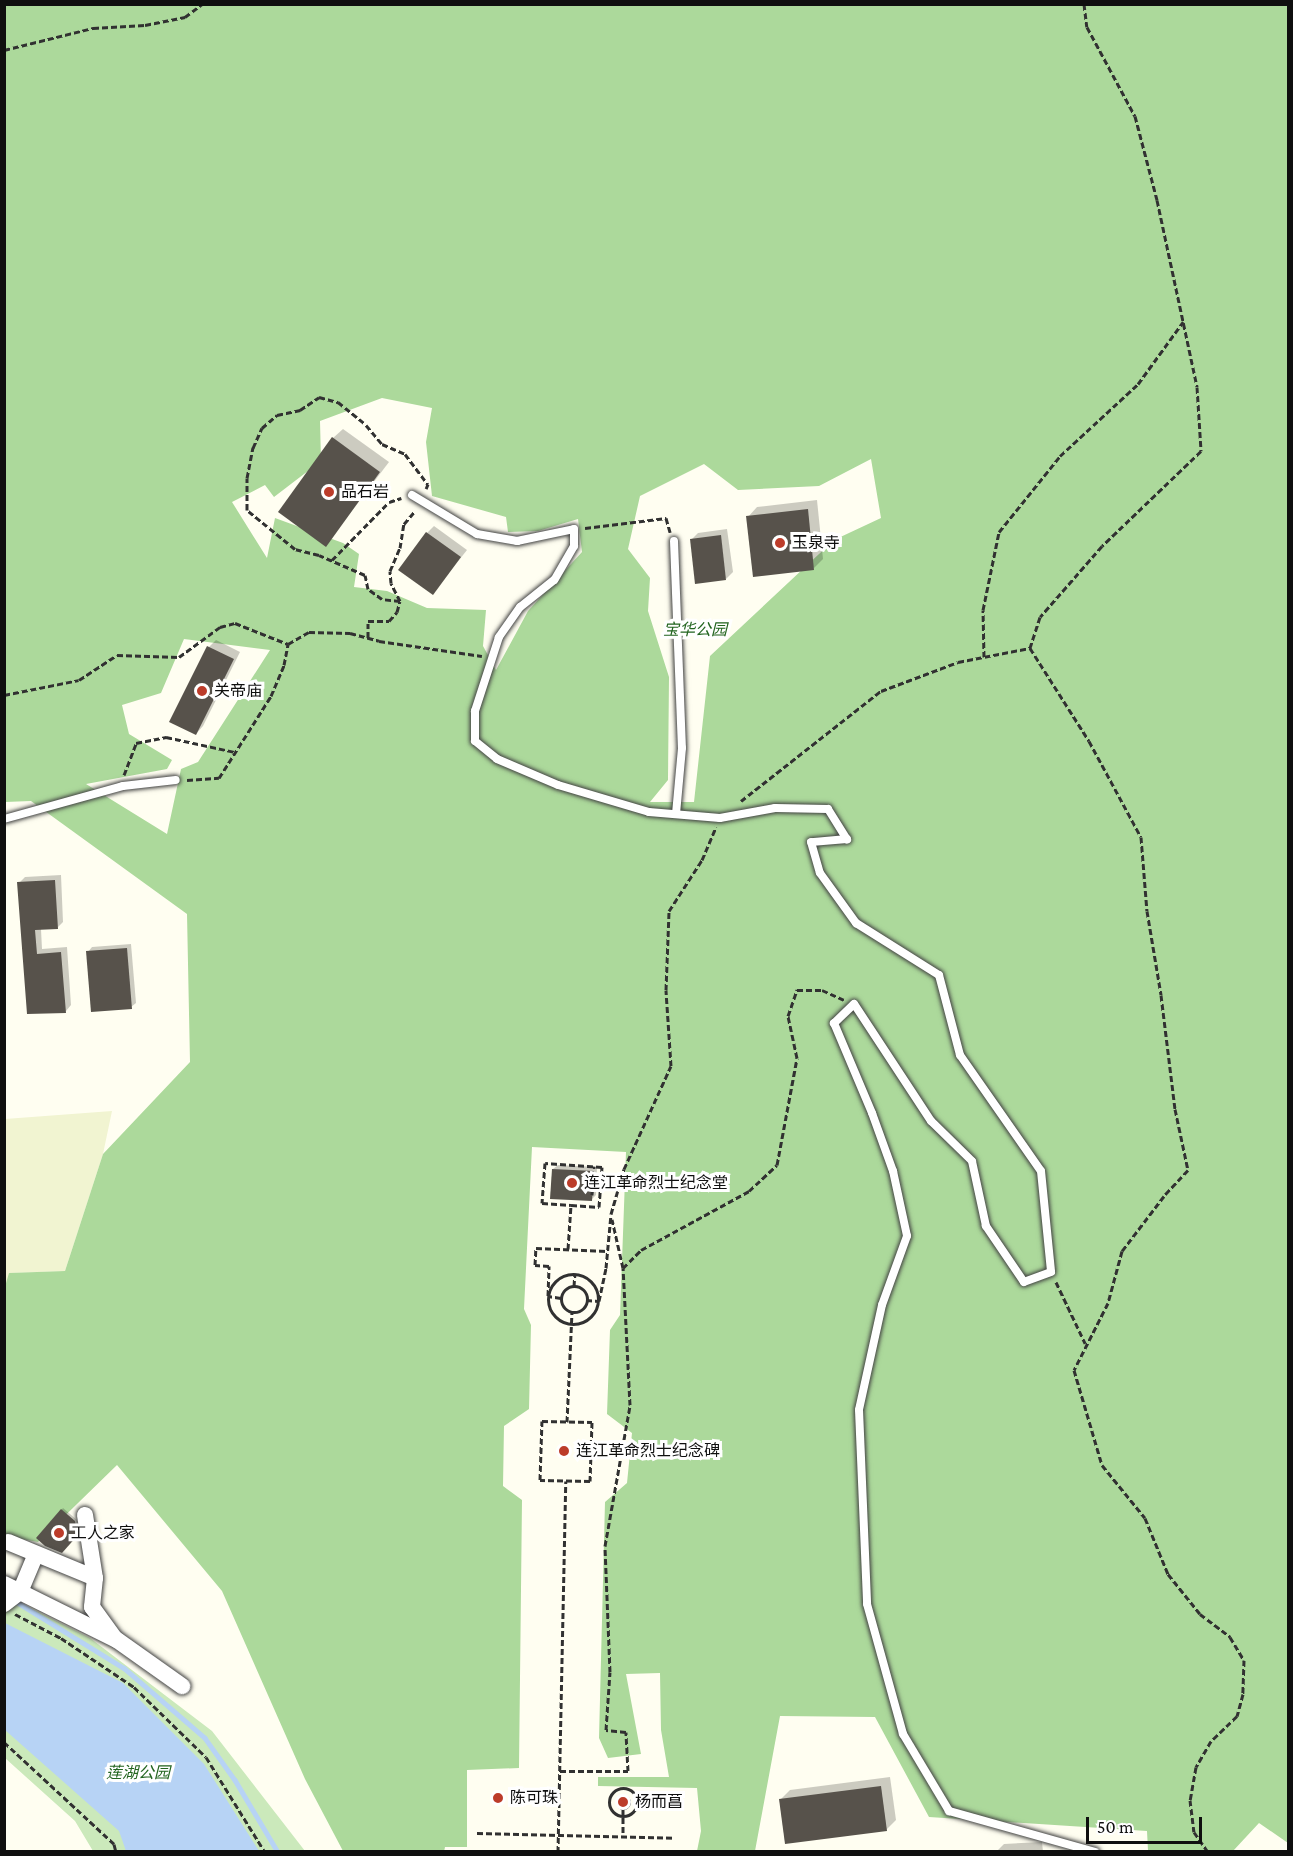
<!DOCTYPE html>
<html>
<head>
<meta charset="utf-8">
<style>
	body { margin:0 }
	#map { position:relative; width:1293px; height:1856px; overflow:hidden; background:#fffef1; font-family:"Crimson Pro","Noto Sans SC",serif }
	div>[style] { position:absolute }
	.farmland>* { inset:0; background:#f1f4d1 }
	.green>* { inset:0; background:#cbe9bb }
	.forest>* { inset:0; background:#acd99b }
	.water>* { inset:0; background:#b7d3f5 }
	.shadow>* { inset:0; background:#0003 }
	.stream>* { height:4.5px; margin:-2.25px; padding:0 2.25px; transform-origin:2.25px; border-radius:2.25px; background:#b7d3f5 }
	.building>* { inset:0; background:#57524b }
	.path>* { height:3px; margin-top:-1.5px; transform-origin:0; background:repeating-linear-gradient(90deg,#313131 0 6px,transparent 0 9px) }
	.path>.ring { margin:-1.5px; padding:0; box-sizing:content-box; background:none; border:3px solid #313131; border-radius:50% }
	.roads { filter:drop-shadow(0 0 2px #424242) drop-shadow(0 0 2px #424242) }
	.lane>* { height:8px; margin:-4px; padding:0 4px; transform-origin:4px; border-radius:4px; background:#fff }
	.street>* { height:16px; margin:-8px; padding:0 8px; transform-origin:8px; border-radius:8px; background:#fff }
	.dots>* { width:16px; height:16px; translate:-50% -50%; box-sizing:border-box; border:3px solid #fff; border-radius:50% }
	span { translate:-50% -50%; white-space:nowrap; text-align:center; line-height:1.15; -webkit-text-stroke:6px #fff; paint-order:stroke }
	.poi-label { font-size:16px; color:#0f0f0f }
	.left { translate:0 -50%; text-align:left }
	.park-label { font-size:16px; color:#236520; font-style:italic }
	.frame { position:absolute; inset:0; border:6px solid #0f0f0f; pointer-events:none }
	.scale { position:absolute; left:1086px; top:1817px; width:116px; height:27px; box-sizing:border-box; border:3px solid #0f0f0f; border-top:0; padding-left:8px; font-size:18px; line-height:21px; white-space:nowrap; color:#0f0f0f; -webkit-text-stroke:4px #fff; paint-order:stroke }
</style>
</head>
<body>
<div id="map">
	<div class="farmland">
		<i style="clip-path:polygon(112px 1111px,103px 1154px,65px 1271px,10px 1273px,5px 1290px,5px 1119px)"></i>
	</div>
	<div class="green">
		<i style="clip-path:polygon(5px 1595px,90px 1638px,212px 1731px,305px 1851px,93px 1851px,75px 1821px,5px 1758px)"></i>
	</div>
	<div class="forest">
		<i style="clip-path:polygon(evenodd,4px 5px,1288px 5px,1288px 1843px,1259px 1823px,1233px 1851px,1148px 1851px,1147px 1831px,929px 1817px,875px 1717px,780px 1716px,755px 1851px,697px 1851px,701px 1831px,697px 1788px,598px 1786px,598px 1777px,669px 1777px,661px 1730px,660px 1673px,626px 1674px,641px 1754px,608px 1758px,599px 1738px,605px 1502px,627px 1483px,632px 1433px,607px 1414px,610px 1330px,620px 1315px,626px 1152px,532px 1147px,524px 1309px,531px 1325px,529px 1409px,504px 1426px,503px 1486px,522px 1500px,519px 1768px,467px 1770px,467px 1847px,445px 1847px,444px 1852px,343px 1851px,305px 1779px,222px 1591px,117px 1465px,38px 1542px,5px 1536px,4px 1290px,9px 1273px,65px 1271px,103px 1154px,190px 1062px,187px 914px,31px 801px,5px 802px,4px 5px,382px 398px,432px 408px,426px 442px,432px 496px,506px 517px,508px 532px,538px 531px,578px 519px,582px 552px,528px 611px,496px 670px,483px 646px,486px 610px,427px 608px,387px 591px,354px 587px,359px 554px,343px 543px,275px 518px,267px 558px,232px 502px,265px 485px,274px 497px,321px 461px,320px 421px,382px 398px,4px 5px,871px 459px,881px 518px,834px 540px,710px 656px,694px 802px,650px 802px,668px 780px,669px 677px,648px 611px,650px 578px,628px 549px,640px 496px,704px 464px,738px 490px,819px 486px,871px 459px,4px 5px,184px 639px,270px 650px,198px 762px,181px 769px,167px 834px,86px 784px,167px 769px,172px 760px,129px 734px,122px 705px,161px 693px,184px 639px)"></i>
	</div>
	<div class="water">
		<i style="clip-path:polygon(5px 1623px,123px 1683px,204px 1764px,259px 1851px,126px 1851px,119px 1831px,5px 1730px)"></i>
	</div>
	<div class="shadow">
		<i style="clip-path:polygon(343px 429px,389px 462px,326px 545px,333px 438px)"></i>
		<i style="clip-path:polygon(817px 500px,823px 559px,814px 568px,748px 517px,757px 507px)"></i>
		<i style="clip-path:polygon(434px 526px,467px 550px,433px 593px,427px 533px)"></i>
		<i style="clip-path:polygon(727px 529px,733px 572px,726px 579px,691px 540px,698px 533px)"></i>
		<i style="clip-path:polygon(216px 640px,240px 652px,203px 726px,196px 734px,171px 721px,209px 647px)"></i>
		<i style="clip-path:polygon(61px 875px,63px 922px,57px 928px,41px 929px,42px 949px,67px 947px,71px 1005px,66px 1011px,28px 1012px,19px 883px,25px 877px)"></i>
		<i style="clip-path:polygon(131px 944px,136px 1003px,131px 1007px,88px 952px,92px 947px)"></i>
		<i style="clip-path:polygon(558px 1165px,597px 1167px,596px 1195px,591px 1200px,553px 1169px)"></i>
		<i style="clip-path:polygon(63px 1508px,77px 1520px,79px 1532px,62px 1551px,38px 1538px)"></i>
		<i style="clip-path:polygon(890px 1777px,896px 1820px,886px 1830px,781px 1799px,790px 1790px)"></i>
		<i style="clip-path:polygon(1042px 1842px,1043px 1852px,996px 1852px,1004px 1844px)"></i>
	</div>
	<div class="stream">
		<i style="left:15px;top:1601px;width:128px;rotate:31.6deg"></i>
		<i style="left:124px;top:1668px;width:107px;rotate:40.8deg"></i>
		<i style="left:205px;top:1738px;width:52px;rotate:54.5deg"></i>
		<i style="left:235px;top:1780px;width:84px;rotate:59.2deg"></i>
	</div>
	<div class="building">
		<i style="clip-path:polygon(332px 437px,380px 472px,326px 547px,278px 512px)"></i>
		<i style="clip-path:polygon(808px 509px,814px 570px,753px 577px,746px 516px)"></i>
		<i style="clip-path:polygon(426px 532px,461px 557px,433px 595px,398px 570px)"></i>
		<i style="clip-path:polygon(721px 535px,726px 580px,695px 584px,690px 539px)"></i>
		<i style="clip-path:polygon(207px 646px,234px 659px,196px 735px,169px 722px)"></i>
		<i style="clip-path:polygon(55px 880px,58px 929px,35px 930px,37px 954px,61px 952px,66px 1013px,27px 1014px,17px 882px)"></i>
		<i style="clip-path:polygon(127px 948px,132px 1009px,91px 1012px,86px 951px)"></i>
		<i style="clip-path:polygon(552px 1169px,594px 1171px,592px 1201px,550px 1199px)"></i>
		<i style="clip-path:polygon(61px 1509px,75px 1521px,78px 1535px,62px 1553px,45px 1546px,36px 1538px)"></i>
		<i style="clip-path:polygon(881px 1786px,887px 1831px,785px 1844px,779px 1799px)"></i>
	</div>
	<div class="path">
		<i style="left:1084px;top:4px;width:23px;rotate:83deg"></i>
		<i style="left:1087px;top:27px;width:101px;rotate:61.7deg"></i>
		<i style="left:1135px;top:116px;width:87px;rotate:75.3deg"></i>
		<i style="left:1157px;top:200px;width:191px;rotate:77.9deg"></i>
		<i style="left:1197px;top:387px;width:64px;rotate:86.4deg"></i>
		<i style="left:1201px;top:451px;width:137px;rotate:136.2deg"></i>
		<i style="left:1102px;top:546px;width:94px;rotate:131.1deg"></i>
		<i style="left:1040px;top:617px;width:33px;rotate:108deg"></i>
		<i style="left:1030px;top:648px;width:110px;rotate:57.6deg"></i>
		<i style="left:1089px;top:741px;width:109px;rotate:61.6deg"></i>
		<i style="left:1141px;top:837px;width:74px;rotate:85.4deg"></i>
		<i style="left:1147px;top:911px;width:85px;rotate:80.5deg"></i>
		<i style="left:1161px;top:995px;width:115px;rotate:83deg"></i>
		<i style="left:1175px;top:1109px;width:62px;rotate:78deg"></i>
		<i style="left:1188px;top:1170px;width:35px;rotate:133deg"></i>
		<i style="left:1164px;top:1196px;width:69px;rotate:127.4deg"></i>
		<i style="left:1122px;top:1251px;width:54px;rotate:105.1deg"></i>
		<i style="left:1108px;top:1303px;width:75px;rotate:116.9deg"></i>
		<i style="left:1074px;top:1370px;width:99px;rotate:73.6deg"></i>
		<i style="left:1102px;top:1465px;width:68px;rotate:50.9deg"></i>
		<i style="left:1145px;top:1518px;width:61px;rotate:67.7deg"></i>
		<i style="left:1168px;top:1574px;width:51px;rotate:51.3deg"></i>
		<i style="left:1200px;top:1614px;width:38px;rotate:37deg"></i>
		<i style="left:1230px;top:1637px;width:27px;rotate:59deg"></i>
		<i style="left:1244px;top:1660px;width:34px;rotate:92deg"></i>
		<i style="left:1243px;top:1694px;width:23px;rotate:105deg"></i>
		<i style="left:1237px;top:1716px;width:36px;rotate:136deg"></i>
		<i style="left:1211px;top:1741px;width:30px;rotate:120deg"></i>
		<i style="left:1196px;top:1767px;width:34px;rotate:100deg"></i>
		<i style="left:1190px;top:1800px;width:32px;rotate:83deg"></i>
		<i style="left:1194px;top:1832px;width:24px;rotate:55deg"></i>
		<i style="left:4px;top:50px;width:92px;rotate:-13.9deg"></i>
		<i style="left:93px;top:28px;width:52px;rotate:-3.3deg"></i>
		<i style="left:145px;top:25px;width:41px;rotate:-11.3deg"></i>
		<i style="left:185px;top:17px;width:21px;rotate:-37deg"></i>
		<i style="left:585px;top:528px;width:82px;rotate:-7deg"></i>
		<i style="left:666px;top:518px;width:15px;rotate:74deg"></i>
		<i style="left:332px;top:560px;width:81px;rotate:-45.5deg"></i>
		<i style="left:389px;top:502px;width:13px;rotate:-18deg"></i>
		<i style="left:400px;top:601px;width:20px;rotate:-117deg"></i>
		<i style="left:391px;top:583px;width:12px;rotate:-95deg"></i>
		<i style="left:390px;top:571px;width:25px;rotate:-67deg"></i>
		<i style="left:400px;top:548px;width:24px;rotate:-81deg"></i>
		<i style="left:404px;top:524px;width:17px;rotate:-50deg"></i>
		<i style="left:368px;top:638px;width:17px;rotate:-90deg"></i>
		<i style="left:368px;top:621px;width:21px"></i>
		<i style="left:389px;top:621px;width:12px;rotate:-48deg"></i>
		<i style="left:397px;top:612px;width:11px;rotate:-75deg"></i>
		<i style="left:400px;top:601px;width:18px;rotate:-174deg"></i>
		<i style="left:382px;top:599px;width:17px;rotate:-144deg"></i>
		<i style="left:368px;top:589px;width:14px;rotate:-102deg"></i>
		<i style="left:365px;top:575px;width:50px;rotate:-156.5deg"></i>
		<i style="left:319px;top:555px;width:25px;rotate:-166deg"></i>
		<i style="left:295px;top:549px;width:62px;rotate:-140.9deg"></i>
		<i style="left:247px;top:510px;width:32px;rotate:-90deg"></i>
		<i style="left:247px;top:478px;width:31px;rotate:-79deg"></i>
		<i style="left:253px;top:448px;width:22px;rotate:-66deg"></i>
		<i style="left:262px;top:428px;width:20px;rotate:-41deg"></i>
		<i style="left:277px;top:415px;width:24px;rotate:-12deg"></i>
		<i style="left:300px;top:410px;width:23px;rotate:-34deg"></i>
		<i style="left:319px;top:397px;width:20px;rotate:15deg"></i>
		<i style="left:338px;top:402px;width:36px;rotate:39deg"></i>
		<i style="left:366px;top:425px;width:25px;rotate:50deg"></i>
		<i style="left:382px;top:444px;width:25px;rotate:23deg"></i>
		<i style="left:405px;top:454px;width:38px;rotate:53deg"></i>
		<i style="left:428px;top:484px;width:5px;rotate:112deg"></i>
		<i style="left:984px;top:657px;width:47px;rotate:-91.2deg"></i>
		<i style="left:983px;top:610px;width:80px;rotate:-78.4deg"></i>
		<i style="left:999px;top:532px;width:97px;rotate:-51.2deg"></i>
		<i style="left:1060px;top:456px;width:106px;rotate:-42.7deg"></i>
		<i style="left:1138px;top:384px;width:77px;rotate:-54deg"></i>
		<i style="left:4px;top:695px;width:76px;rotate:-11.3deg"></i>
		<i style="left:79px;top:680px;width:45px;rotate:-33.3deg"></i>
		<i style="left:117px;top:655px;width:62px;rotate:1.8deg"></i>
		<i style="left:179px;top:657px;width:51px;rotate:-36.2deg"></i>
		<i style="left:220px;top:627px;width:16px;rotate:-15deg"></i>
		<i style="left:235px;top:623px;width:57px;rotate:21.6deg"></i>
		<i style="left:124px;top:775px;width:34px;rotate:-69deg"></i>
		<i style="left:136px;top:743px;width:31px;rotate:-11deg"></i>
		<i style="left:166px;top:737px;width:71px;rotate:12.3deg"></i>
		<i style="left:187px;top:780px;width:32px;rotate:-4deg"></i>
		<i style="left:219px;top:778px;width:97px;rotate:-57.6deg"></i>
		<i style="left:271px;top:696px;width:34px;rotate:-67deg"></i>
		<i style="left:284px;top:665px;width:21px;rotate:-79deg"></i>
		<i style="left:288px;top:644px;width:24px;rotate:-30deg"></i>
		<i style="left:309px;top:632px;width:41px;rotate:1.4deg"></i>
		<i style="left:350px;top:633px;width:30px;rotate:15deg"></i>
		<i style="left:379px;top:641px;width:104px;rotate:8.3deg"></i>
		<i style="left:741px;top:801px;width:178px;rotate:-38.2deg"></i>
		<i style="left:881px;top:691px;width:82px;rotate:-20.6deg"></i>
		<i style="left:958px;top:662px;width:73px;rotate:-11deg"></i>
		<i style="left:592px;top:1195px;width:29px;rotate:-86deg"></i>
		<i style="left:568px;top:1249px;width:44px;rotate:-86.1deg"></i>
		<i style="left:571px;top:1205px;width:28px;rotate:4deg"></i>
		<i style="left:599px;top:1207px;width:40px;rotate:-85.7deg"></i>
		<i style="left:602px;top:1167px;width:57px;rotate:-176deg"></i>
		<i style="left:545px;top:1163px;width:40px;rotate:94.3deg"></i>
		<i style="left:542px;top:1203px;width:29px;rotate:4deg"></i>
		<i style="left:623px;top:1268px;width:25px;rotate:-45deg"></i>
		<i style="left:641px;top:1250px;width:123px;rotate:-28.6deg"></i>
		<i style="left:749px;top:1191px;width:38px;rotate:-43deg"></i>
		<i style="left:777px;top:1165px;width:109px;rotate:-79.4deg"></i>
		<i style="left:797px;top:1058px;width:43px;rotate:-102.1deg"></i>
		<i style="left:788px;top:1016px;width:28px;rotate:-71deg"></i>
		<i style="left:797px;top:990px;width:25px"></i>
		<i style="left:822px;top:990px;width:24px;rotate:24deg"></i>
		<i class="ring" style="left:548px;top:1274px;width:47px;height:47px"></i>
		<i style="left:1056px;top:1282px;width:68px;rotate:64.6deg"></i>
		<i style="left:574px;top:1286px;width:13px;rotate:-86deg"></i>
		<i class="ring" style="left:561px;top:1286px;width:23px;height:23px"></i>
		<i style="left:561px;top:1298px;width:13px;rotate:-171deg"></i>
		<i style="left:548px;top:1296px;width:30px;rotate:-88deg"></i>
		<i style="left:549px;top:1266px;width:14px;rotate:-176deg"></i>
		<i style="left:535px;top:1265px;width:17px;rotate:-87deg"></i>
		<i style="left:536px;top:1248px;width:71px;rotate:2.4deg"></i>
		<i style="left:586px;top:1300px;width:13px;rotate:4deg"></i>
		<i style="left:599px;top:1301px;width:34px;rotate:-78deg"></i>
		<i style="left:606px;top:1268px;width:54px;rotate:-84.7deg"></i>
		<i style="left:611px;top:1214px;width:47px;rotate:-73.9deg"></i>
		<i style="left:624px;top:1169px;width:113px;rotate:-65.5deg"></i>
		<i style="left:671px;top:1066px;width:76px;rotate:-93.8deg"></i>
		<i style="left:666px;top:990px;width:79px;rotate:-87.8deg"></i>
		<i style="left:669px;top:911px;width:61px;rotate:-57.1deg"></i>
		<i style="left:702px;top:860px;width:36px;rotate:-67deg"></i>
		<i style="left:542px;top:1421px;width:50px;rotate:1.1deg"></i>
		<i style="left:592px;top:1422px;width:59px;rotate:91.9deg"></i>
		<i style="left:590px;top:1481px;width:50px;rotate:-178.9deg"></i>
		<i style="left:540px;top:1480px;width:59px;rotate:-88.1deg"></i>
		<i style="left:567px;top:1422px;width:111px;rotate:-87.4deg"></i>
		<i style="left:15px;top:1614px;width:52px;rotate:27.6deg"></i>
		<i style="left:61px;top:1638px;width:88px;rotate:33.9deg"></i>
		<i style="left:134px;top:1687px;width:100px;rotate:44.2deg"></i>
		<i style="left:206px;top:1757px;width:112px;rotate:58.2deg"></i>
		<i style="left:4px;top:1742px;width:150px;rotate:42.8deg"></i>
		<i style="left:114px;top:1844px;width:8px;rotate:76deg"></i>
		<i style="left:560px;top:1771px;width:68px"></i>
		<i style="left:628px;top:1771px;width:39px;rotate:-93deg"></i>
		<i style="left:626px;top:1732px;width:20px;rotate:-174deg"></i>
		<i style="left:606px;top:1730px;width:58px;rotate:-86.1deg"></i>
		<i style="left:610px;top:1672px;width:126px;rotate:-92.3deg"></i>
		<i style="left:605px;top:1546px;width:143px;rotate:-79.9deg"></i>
		<i style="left:630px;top:1405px;width:137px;rotate:-92.9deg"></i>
		<i style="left:623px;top:1268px;width:50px;rotate:-102.7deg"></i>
		<i class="ring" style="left:609px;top:1788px;width:25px;height:25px"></i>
		<i class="ring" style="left:617px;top:1796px;width:9px;height:9px"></i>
		<i style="left:623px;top:1809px;width:28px;rotate:90deg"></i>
		<i style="left:477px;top:1833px;width:198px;rotate:1.4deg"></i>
		<i style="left:558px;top:1852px;width:371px;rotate:-88.8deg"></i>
	</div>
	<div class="roads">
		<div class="lane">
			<i style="left:412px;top:495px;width:76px;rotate:31deg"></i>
			<i style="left:477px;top:534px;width:41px;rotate:9.9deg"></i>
			<i style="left:517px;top:541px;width:58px;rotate:-11.9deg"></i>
			<i style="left:574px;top:529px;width:17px;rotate:90deg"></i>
			<i style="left:574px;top:546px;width:39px;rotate:120deg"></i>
			<i style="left:554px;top:580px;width:43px;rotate:141.5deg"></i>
			<i style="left:520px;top:607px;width:37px;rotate:125deg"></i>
			<i style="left:499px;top:637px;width:78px;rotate:108deg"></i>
			<i style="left:475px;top:711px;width:30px;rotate:90deg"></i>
			<i style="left:475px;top:741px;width:28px;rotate:39deg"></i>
			<i style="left:497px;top:759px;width:66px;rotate:23.1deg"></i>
			<i style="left:558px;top:785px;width:95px;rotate:16.5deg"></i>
			<i style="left:649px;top:812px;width:71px;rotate:4.8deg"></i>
			<i style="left:720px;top:818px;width:56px;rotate:-10.3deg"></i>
			<i style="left:775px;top:808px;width:53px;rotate:1.1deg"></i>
			<i style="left:828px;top:809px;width:36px;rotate:58deg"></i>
			<i style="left:847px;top:839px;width:36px;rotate:175deg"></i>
			<i style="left:811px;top:842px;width:32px;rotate:74deg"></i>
			<i style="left:820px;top:873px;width:62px;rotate:54.2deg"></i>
			<i style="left:856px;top:923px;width:98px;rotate:32.1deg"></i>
			<i style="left:939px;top:975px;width:83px;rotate:75.3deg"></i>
			<i style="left:960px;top:1055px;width:141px;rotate:55.1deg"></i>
			<i style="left:1041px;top:1171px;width:101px;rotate:84.3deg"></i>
			<i style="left:1051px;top:1272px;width:29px;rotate:160deg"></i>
			<i style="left:1024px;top:1282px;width:68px;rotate:-124.2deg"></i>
			<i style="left:986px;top:1226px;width:66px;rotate:-102.2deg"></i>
			<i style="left:972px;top:1161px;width:57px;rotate:-135.7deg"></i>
			<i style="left:931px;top:1121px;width:140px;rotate:-123.3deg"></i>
			<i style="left:854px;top:1004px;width:28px;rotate:136deg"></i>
			<i style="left:834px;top:1023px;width:98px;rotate:67.1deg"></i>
			<i style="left:872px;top:1113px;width:62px;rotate:70.1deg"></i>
			<i style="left:893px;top:1171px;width:66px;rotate:77.8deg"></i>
			<i style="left:907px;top:1236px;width:73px;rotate:109.9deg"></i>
			<i style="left:882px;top:1305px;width:107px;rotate:102.4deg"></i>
			<i style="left:859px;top:1410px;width:194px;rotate:87.6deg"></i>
			<i style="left:867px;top:1604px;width:135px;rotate:74.5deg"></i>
			<i style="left:903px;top:1734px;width:90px;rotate:59.1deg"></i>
			<i style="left:949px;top:1811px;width:152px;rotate:15.7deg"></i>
			<i style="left:674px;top:541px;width:207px;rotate:87.8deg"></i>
			<i style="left:682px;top:748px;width:66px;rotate:95.2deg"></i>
			<i style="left:4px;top:819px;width:123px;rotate:-15.5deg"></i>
			<i style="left:123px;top:786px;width:53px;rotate:-6.5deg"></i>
		</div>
		<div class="street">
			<i style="left:85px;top:1515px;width:64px;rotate:81deg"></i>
			<i style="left:95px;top:1578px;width:29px;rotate:96deg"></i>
			<i style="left:92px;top:1607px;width:37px;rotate:54deg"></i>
			<i style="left:8px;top:1542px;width:94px;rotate:22.5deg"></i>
			<i style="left:4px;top:1584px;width:126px;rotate:26.4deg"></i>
			<i style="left:117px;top:1640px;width:80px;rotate:35.3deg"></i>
			<i style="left:4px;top:1604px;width:20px;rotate:-37deg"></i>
			<i style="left:20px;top:1592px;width:41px;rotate:-67.2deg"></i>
		</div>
	</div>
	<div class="dots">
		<i style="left:329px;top:492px;background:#bc3c2a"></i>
		<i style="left:780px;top:543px;background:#bc3c2a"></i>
		<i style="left:202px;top:691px;background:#bc3c2a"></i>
		<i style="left:572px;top:1183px;background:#bc3c2a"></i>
		<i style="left:564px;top:1451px;background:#bc3c2a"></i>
		<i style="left:59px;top:1533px;background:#bc3c2a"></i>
		<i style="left:498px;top:1798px;background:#bc3c2a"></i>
		<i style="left:623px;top:1802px;background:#bc3c2a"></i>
	</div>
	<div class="poi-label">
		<span class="left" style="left:341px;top:492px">品石岩</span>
		<span class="left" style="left:792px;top:543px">玉泉寺</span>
		<span class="left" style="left:214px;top:691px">关帝庙</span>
		<span class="left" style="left:584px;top:1183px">连江革命烈士纪念堂</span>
		<span class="left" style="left:576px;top:1451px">连江革命烈士纪念碑</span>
		<span class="left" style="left:71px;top:1533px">工人之家</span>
		<span class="left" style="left:510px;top:1798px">陈可珠</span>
		<span class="left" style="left:635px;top:1802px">杨而菖</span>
	</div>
	<div class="park-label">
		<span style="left:695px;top:630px">宝华公园</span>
		<span style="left:138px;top:1773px">莲湖公园</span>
	</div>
	<div class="frame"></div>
	<div class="scale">50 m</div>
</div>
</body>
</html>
